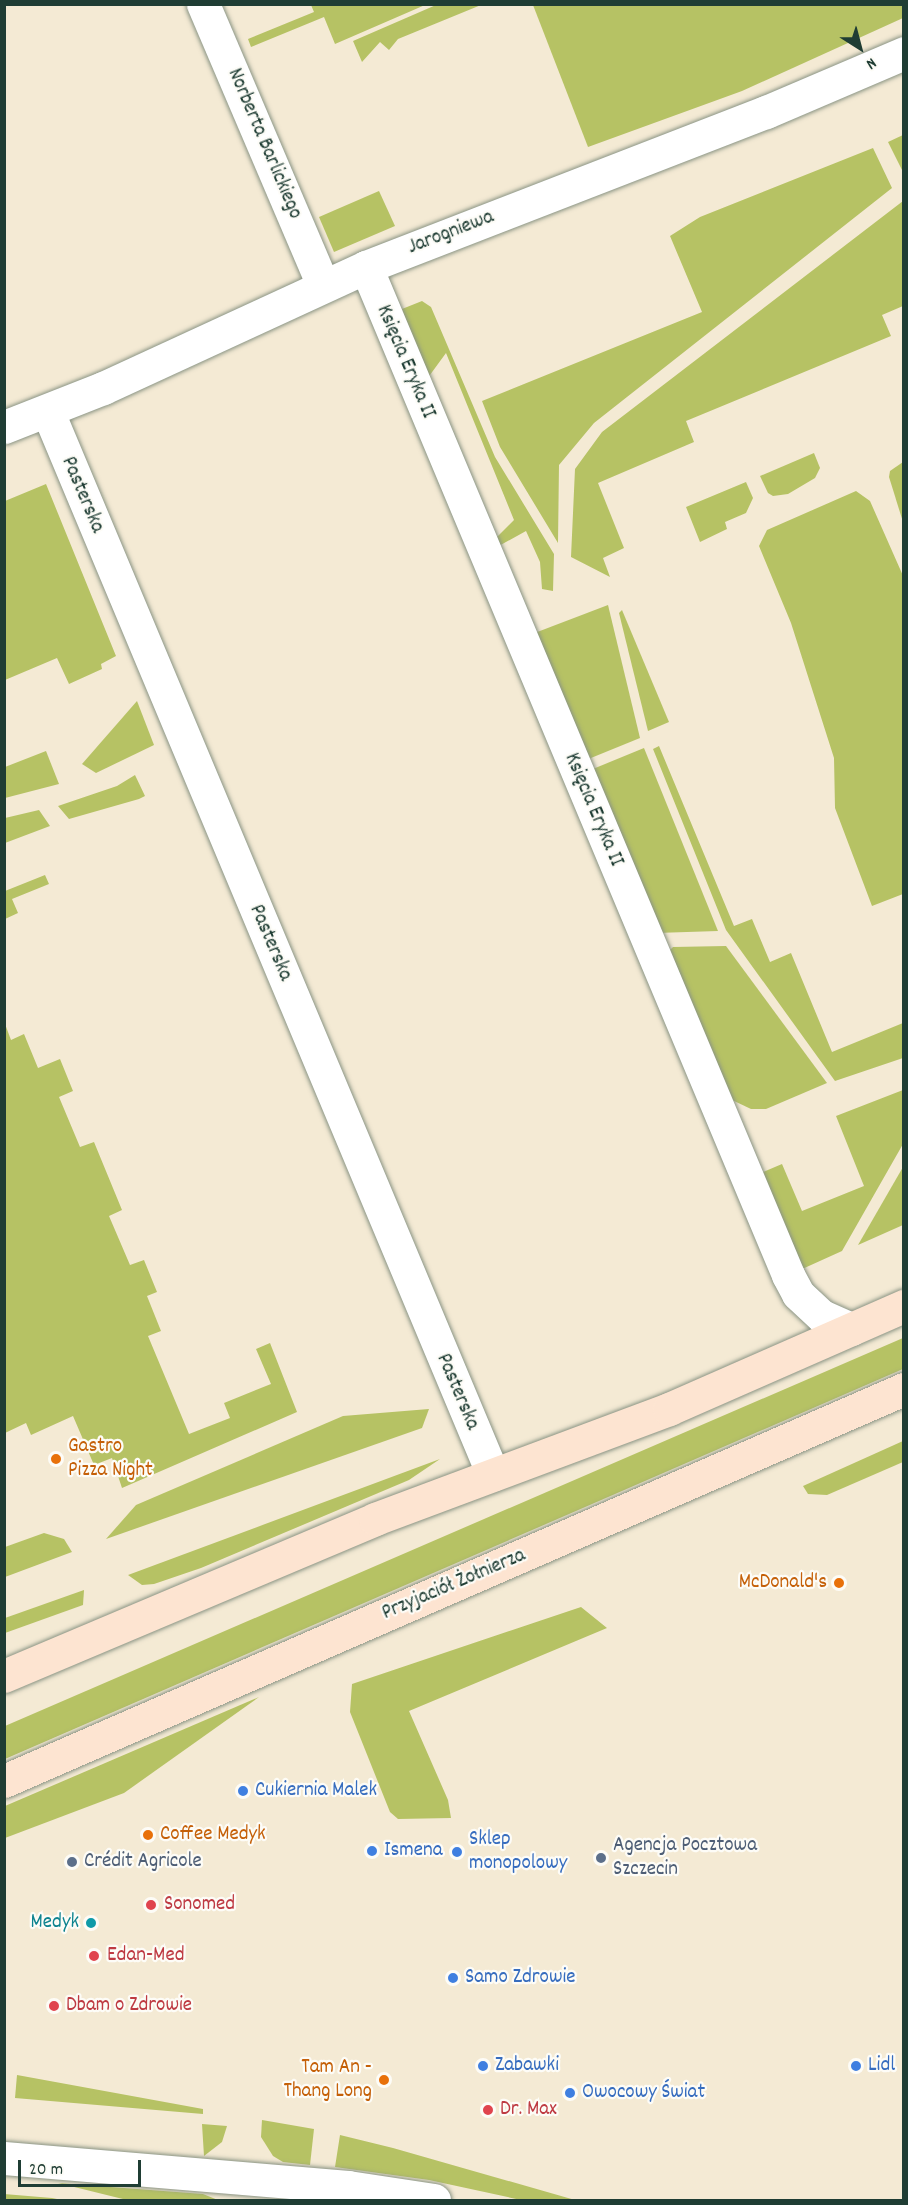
<!DOCTYPE html>
<html>
<head>
<meta charset="utf-8">
<style>
	body { margin:0 }
	#map { position:relative; width:908px; height:2205px; overflow:hidden; background:#f4ead4; font-family:Dekko,sans-serif }
	div>[style] { position:absolute }
	.green>* { inset:0; background:#b6c264 }
	.roads { filter:drop-shadow(0 0 2px #8a9484) drop-shadow(0 0 2px #8a9484) }
	.street>* { height:33px; margin:-16.5px; padding:0 16.5px; transform-origin:16.5px; border-radius:16.5px; background:#fff }
	.secondary>* { height:33px; margin:-16.5px; padding:0 16.5px; transform-origin:16.5px; border-radius:16.5px; background:#fde4d1 }
	.dots>* { width:16px; height:16px; translate:-50% -50%; box-sizing:border-box; border:3px solid #fdfcf7; border-radius:50% }
	span { translate:-50% -50%; white-space:nowrap; text-align:center; line-height:1.15; -webkit-text-stroke:4.5px #fdfcf7; paint-order:stroke }
	.street-label { font-size:21px; color:#1f3d34 }
	.food-label { font-size:21px; color:#c56008 }
	.left { translate:0 -50%; text-align:left }
	.right { translate:-100% -50%; text-align:right }
	.shop-label { font-size:21px; color:#366cbe }
	.service-label { font-size:21px; color:#4e5e75 }
	.health-label { font-size:21px; color:#be3a42 }
	.culture-label { font-size:21px; color:#0d838f }
	.frame { position:absolute; inset:0; border:6px solid #1f3d34; pointer-events:none }
	.north { position:absolute; left:830px; top:18px; width:60px; height:60px; -webkit-text-stroke:4px #fdfcf7; paint-order:stroke; rotate:144deg; font-size:16px; font-weight:700; line-height:24px; text-align:center; color:#1f3d34 }
	.north::after { content:''; display:block; margin:auto; width:21px; height:27px; background:#1f3d34; clip-path:polygon(50% 0,100% 100%,50% 72%,0 100%) }
	.scale { position:absolute; left:18px; top:2160px; width:123px; height:27px; box-sizing:border-box; border:3px solid #1f3d34; border-top:0; padding-left:8px; font-size:18px; line-height:21px; white-space:nowrap; color:#1f3d34; -webkit-text-stroke:4px #fdfcf7; paint-order:stroke }
</style>
</head>
<body>
<div id="map">
	<div class="green">
		<i style="clip-path:polygon(903px 4px,903px 18px,742px 91px,588px 147px,533px 5px)"></i>
		<i style="clip-path:polygon(311px 5px,425px 5px,335px 44px,324px 17px,251px 47px,248px 39px,314px 12px)"></i>
		<i style="clip-path:polygon(436px 5px,481px 5px,398px 39px,389px 50px,380px 42px,362px 62px,353px 41px)"></i>
		<i style="clip-path:polygon(903px 135px,903px 172px,888px 142px)"></i>
		<i style="clip-path:polygon(873px 148px,892px 188px,594px 423px,559px 465px,558px 543px,500px 447px,482px 401px,702px 312px,670px 236px,700px 217px)"></i>
		<i style="clip-path:polygon(379px 191px,395px 226px,334px 252px,319px 217px)"></i>
		<i style="clip-path:polygon(903px 201px,903px 306px,882px 315px,891px 336px,686px 421px,694px 442px,598px 483px,624px 548px,603px 558px,610px 577px,571px 557px,575px 469px,602px 432px)"></i>
		<i style="clip-path:polygon(422px 301px,431px 307px,495px 457px,554px 554px,553px 591px,542px 589px,540px 562px,526px 531px,497px 547px,494px 540px,514px 520px,446px 353px,427px 379px,402px 309px)"></i>
		<i style="clip-path:polygon(814px 453px,820px 468px,815px 478px,788px 494px,773px 496px,768px 493px,760px 476px)"></i>
		<i style="clip-path:polygon(903px 462px,903px 522px,889px 477px,890px 471px)"></i>
		<i style="clip-path:polygon(746px 482px,753px 498px,746px 513px,725px 522px,727px 529px,700px 542px,686px 507px)"></i>
		<i style="clip-path:polygon(46px 484px,116px 656px,101px 664px,102px 669px,69px 684px,57px 658px,5px 680px,5px 501px)"></i>
		<i style="clip-path:polygon(856px 491px,870px 501px,904px 578px,903px 894px,872px 906px,835px 808px,834px 758px,791px 623px,759px 546px,767px 530px)"></i>
		<i style="clip-path:polygon(608px 605px,640px 738px,586px 760px,532px 634px)"></i>
		<i style="clip-path:polygon(622px 610px,669px 722px,648px 731px,619px 613px)"></i>
		<i style="clip-path:polygon(137px 701px,154px 745px,96px 773px,82px 764px)"></i>
		<i style="clip-path:polygon(659px 746px,734px 926px,752px 919px,770px 962px,791px 953px,832px 1052px,903px 1023px,903px 1058px,835px 1081px,726px 930px,653px 749px)"></i>
		<i style="clip-path:polygon(644px 748px,718px 931px,656px 933px,588px 771px)"></i>
		<i style="clip-path:polygon(46px 751px,59px 784px,5px 798px,5px 767px)"></i>
		<i style="clip-path:polygon(135px 775px,145px 796px,139px 799px,69px 819px,58px 806px,117px 786px)"></i>
		<i style="clip-path:polygon(39px 810px,50px 826px,5px 843px,5px 818px)"></i>
		<i style="clip-path:polygon(45px 875px,49px 884px,12px 899px,18px 913px,5px 919px,5px 891px)"></i>
		<i style="clip-path:polygon(726px 946px,827px 1083px,766px 1109px,751px 1109px,732px 1100px,666px 954px,673px 947px)"></i>
		<i style="clip-path:polygon(5px 1024px,11px 1040px,24px 1034px,38px 1068px,60px 1059px,73px 1091px,59px 1097px,80px 1147px,94px 1142px,122px 1210px,109px 1216px,130px 1265px,144px 1260px,157px 1292px,147px 1296px,161px 1331px,148px 1336px,189px 1434px,230px 1418px,224px 1403px,271px 1384px,256px 1349px,270px 1343px,297px 1412px,122px 1488px,112px 1458px,94px 1465px,73px 1416px,31px 1435px,26px 1423px,5px 1433px)"></i>
		<i style="clip-path:polygon(903px 1090px,903px 1144px,842px 1251px,800px 1270px,761px 1173px,782px 1164px,802px 1211px,864px 1186px,836px 1116px)"></i>
		<i style="clip-path:polygon(903px 1167px,903px 1225px,858px 1245px)"></i>
		<i style="clip-path:polygon(903px 1338px,903px 1369px,5px 1759px,5px 1726px)"></i>
		<i style="clip-path:polygon(429px 1409px,422px 1428px,106px 1539px,136px 1505px,343px 1416px)"></i>
		<i style="clip-path:polygon(903px 1441px,903px 1462px,827px 1495px,808px 1494px,803px 1486px)"></i>
		<i style="clip-path:polygon(440px 1459px,409px 1480px,201px 1568px,154px 1584px,142px 1585px,128px 1575px)"></i>
		<i style="clip-path:polygon(44px 1533px,64px 1539px,72px 1552px,5px 1577px,5px 1547px)"></i>
		<i style="clip-path:polygon(84px 1590px,83px 1605px,5px 1633px,5px 1618px)"></i>
		<i style="clip-path:polygon(581px 1607px,607px 1628px,409px 1711px,448px 1800px,451px 1818px,398px 1819px,390px 1812px,350px 1712px,352px 1684px)"></i>
		<i style="clip-path:polygon(259px 1697px,124px 1793px,5px 1838px,5px 1806px)"></i>
		<i style="clip-path:polygon(17px 2075px,203px 2109px,203px 2114px,15px 2098px)"></i>
		<i style="clip-path:polygon(262px 2120px,314px 2129px,310px 2165px,283px 2162px,273px 2156px,261px 2137px)"></i>
		<i style="clip-path:polygon(202px 2124px,227px 2126px,222px 2142px,204px 2156px)"></i>
		<i style="clip-path:polygon(340px 2135px,393px 2148px,575px 2200px,521px 2200px,429px 2180px,335px 2167px)"></i>
		<i style="clip-path:polygon(58px 2183px,203px 2194px,218px 2200px,127px 2200px)"></i>
		<i style="clip-path:polygon(4px 2194px,52px 2198px,62px 2200px,5px 2200px)"></i>
	</div>
	<div class="roads">
		<div class="street">
			<i style="left:203px;top:4px;width:306px;rotate:66.9deg"></i>
			<i style="left:366px;top:267px;width:1093px;rotate:67.28deg"></i>
			<i style="left:788px;top:1275px;width:21px;rotate:62deg"></i>
			<i style="left:798px;top:1294px;width:33px;rotate:43deg"></i>
			<i style="left:822px;top:1316px;width:32px;rotate:24deg"></i>
			<i style="left:48px;top:412px;width:1152px;rotate:67.28deg"></i>
			<i style="left:4px;top:427px;width:106px;rotate:-21.5deg"></i>
			<i style="left:103px;top:388px;width:289px;rotate:-24.7deg"></i>
			<i style="left:366px;top:267px;width:429px;rotate:-21.2deg"></i>
			<i style="left:766px;top:112px;width:150px;rotate:-23.1deg"></i>
			<i style="left:4px;top:2158px;width:345px;rotate:4.8deg"></i>
			<i style="left:348px;top:2187px;width:87px;rotate:8.6deg"></i>
		</div>
		<div class="secondary">
			<i style="left:4px;top:1676px;width:403px;rotate:-22.9deg"></i>
			<i style="left:375px;top:1519px;width:314px;rotate:-20.5deg"></i>
			<i style="left:669px;top:1409px;width:257px;rotate:-23.7deg"></i>
			<i style="left:4px;top:1781px;width:982px;rotate:-23.54deg"></i>
		</div>
	</div>
	<div class="dots">
		<i style="left:56px;top:1459px;background:#e8710a"></i>
		<i style="left:839px;top:1583px;background:#e8710a"></i>
		<i style="left:243px;top:1791px;background:#3f7fe0"></i>
		<i style="left:148px;top:1835px;background:#e8710a"></i>
		<i style="left:372px;top:1851px;background:#3f7fe0"></i>
		<i style="left:457px;top:1852px;background:#3f7fe0"></i>
		<i style="left:601px;top:1858px;background:#5c6f8a"></i>
		<i style="left:72px;top:1862px;background:#5c6f8a"></i>
		<i style="left:151px;top:1905px;background:#e0444e"></i>
		<i style="left:91px;top:1923px;background:#0f9aa8"></i>
		<i style="left:94px;top:1956px;background:#e0444e"></i>
		<i style="left:453px;top:1978px;background:#3f7fe0"></i>
		<i style="left:54px;top:2006px;background:#e0444e"></i>
		<i style="left:483px;top:2066px;background:#3f7fe0"></i>
		<i style="left:856px;top:2066px;background:#3f7fe0"></i>
		<i style="left:384px;top:2080px;background:#e8710a"></i>
		<i style="left:570px;top:2093px;background:#3f7fe0"></i>
		<i style="left:488px;top:2110px;background:#e0444e"></i>
	</div>
	<div class="street-label">
		<span style="left:264px;top:144px;rotate:67deg">Norberta Barlickiego</span>
		<span style="left:451px;top:233px;rotate:-21deg">Jarogniewa</span>
		<span style="left:405px;top:362px;rotate:67deg">Księcia Eryka II</span>
		<span style="left:82px;top:495px;rotate:67deg">Pasterska</span>
		<span style="left:593px;top:810px;rotate:67deg">Księcia Eryka II</span>
		<span style="left:270px;top:943px;rotate:67deg">Pasterska</span>
		<span style="left:457px;top:1392px;rotate:67deg">Pasterska</span>
		<span style="left:454px;top:1585px;rotate:-23deg">Przyjaciół Żołnierza</span>
	</div>
	<div class="food-label">
		<span class="left" style="left:68px;top:1459px">Gastro<br>Pizza Night</span>
		<span class="right" style="left:827px;top:1583px">McDonald's</span>
		<span class="left" style="left:160px;top:1835px">Coffee Medyk</span>
		<span class="right" style="left:372px;top:2080px">Tam An -<br>Thang Long</span>
	</div>
	<div class="shop-label">
		<span class="left" style="left:255px;top:1791px">Cukiernia Malek</span>
		<span class="left" style="left:469px;top:1852px">Sklep<br>monopolowy</span>
		<span class="left" style="left:384px;top:1851px">Ismena</span>
		<span class="left" style="left:465px;top:1978px">Samo Zdrowie</span>
		<span class="left" style="left:495px;top:2066px">Zabawki</span>
		<span class="left" style="left:868px;top:2066px">Lidl</span>
		<span class="left" style="left:582px;top:2093px">Owocowy Świat</span>
	</div>
	<div class="service-label">
		<span class="left" style="left:613px;top:1858px">Agencja Pocztowa<br>Szczecin</span>
		<span class="left" style="left:84px;top:1862px">Crédit Agricole</span>
	</div>
	<div class="health-label">
		<span class="left" style="left:164px;top:1905px">Sonomed</span>
		<span class="left" style="left:107px;top:1956px">Edan-Med</span>
		<span class="left" style="left:66px;top:2006px">Dbam o Zdrowie</span>
		<span class="left" style="left:500px;top:2110px">Dr. Max</span>
	</div>
	<div class="culture-label">
		<span class="right" style="left:79px;top:1923px">Medyk</span>
	</div>
	<div class="frame"></div>
	<div class="north">N</div>
	<div class="scale">20 m</div>
</div>
</body>
</html>
